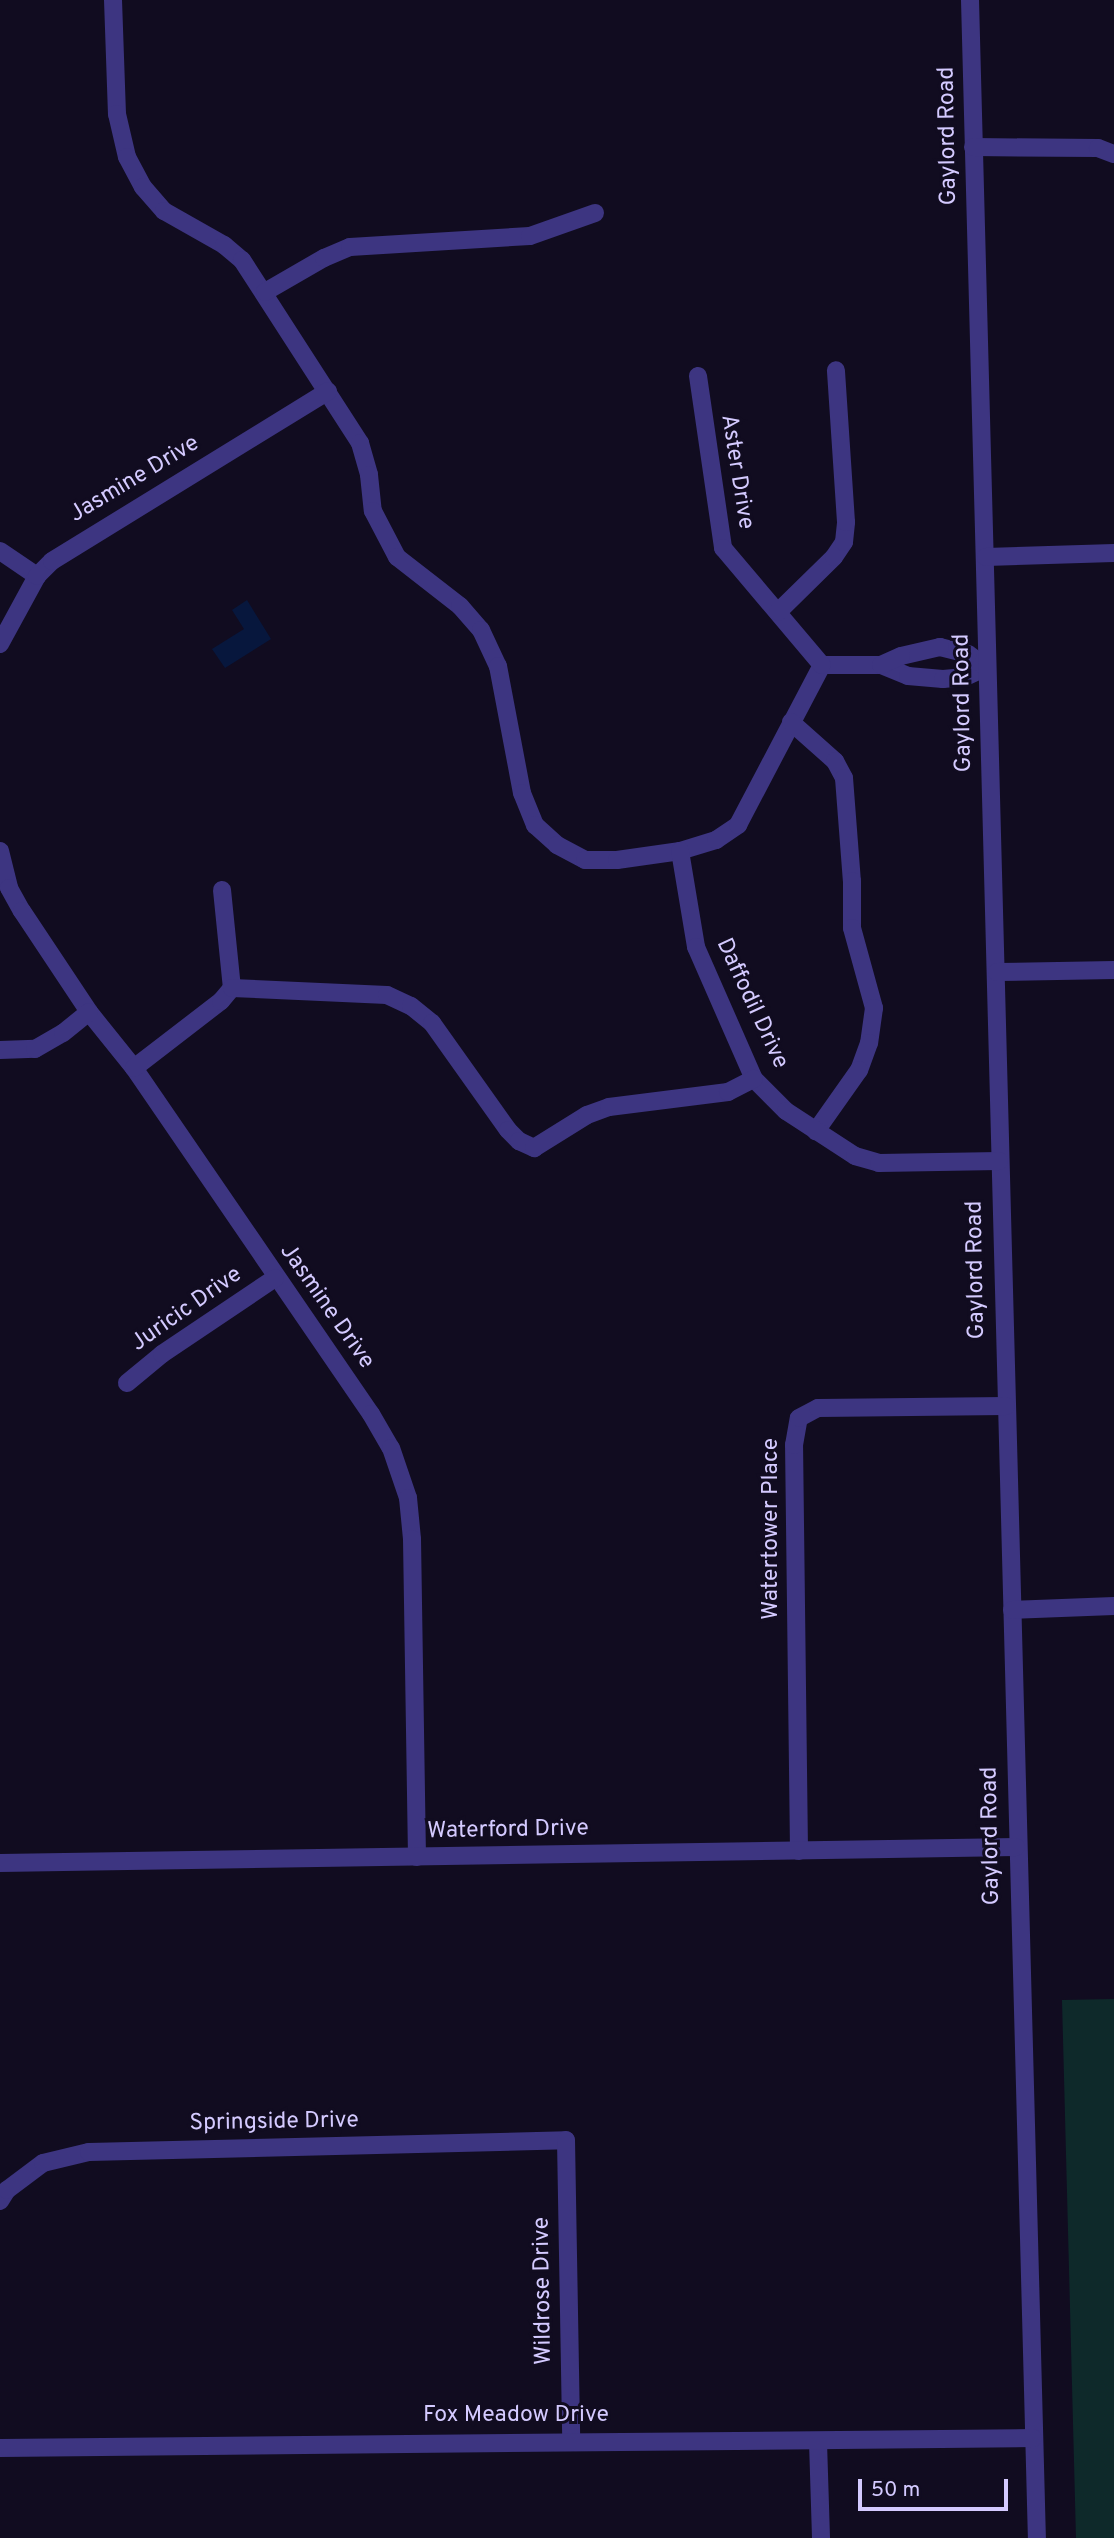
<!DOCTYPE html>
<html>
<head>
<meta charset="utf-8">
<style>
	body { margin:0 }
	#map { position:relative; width:1114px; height:2538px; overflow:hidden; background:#110c20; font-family:Overpass,sans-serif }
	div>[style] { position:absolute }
	.green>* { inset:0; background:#0e292a }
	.water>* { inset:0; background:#07173d }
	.minor>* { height:18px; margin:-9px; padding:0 9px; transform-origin:9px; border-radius:9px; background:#3d3581 }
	span { translate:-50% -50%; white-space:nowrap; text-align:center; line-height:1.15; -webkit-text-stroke:6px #110c20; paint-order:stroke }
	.street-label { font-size:23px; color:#d4caff }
	.scale { position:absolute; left:858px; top:2479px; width:150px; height:32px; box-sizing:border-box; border:4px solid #d4caff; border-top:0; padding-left:9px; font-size:21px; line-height:24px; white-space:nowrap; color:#d4caff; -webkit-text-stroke:5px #110c20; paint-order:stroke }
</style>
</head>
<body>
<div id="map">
	<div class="green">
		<i style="clip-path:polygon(1114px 1999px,1114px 2538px,1076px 2538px,1062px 2000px)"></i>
	</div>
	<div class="water">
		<i style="clip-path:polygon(247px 600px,271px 639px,225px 668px,212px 649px,244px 629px,232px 610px)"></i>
	</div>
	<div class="minor">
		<i style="left:113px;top:0;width:114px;rotate:88deg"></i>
		<i style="left:117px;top:114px;width:44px;rotate:76.9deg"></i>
		<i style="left:127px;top:157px;width:34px;rotate:62deg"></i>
		<i style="left:143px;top:187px;width:32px;rotate:49deg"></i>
		<i style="left:164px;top:211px;width:69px;rotate:29.5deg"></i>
		<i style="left:224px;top:245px;width:23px;rotate:40deg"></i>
		<i style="left:242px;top:260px;width:218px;rotate:57.2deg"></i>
		<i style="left:360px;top:443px;width:33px;rotate:74deg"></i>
		<i style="left:369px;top:475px;width:36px;rotate:84deg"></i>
		<i style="left:373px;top:511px;width:52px;rotate:62.4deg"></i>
		<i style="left:397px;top:557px;width:80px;rotate:37.9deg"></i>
		<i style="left:460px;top:606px;width:32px;rotate:49deg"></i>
		<i style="left:481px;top:630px;width:40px;rotate:65deg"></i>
		<i style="left:498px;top:666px;width:129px;rotate:79.3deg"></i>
		<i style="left:522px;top:793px;width:35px;rotate:68deg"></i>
		<i style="left:535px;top:825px;width:30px;rotate:42deg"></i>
		<i style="left:557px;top:845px;width:32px;rotate:28deg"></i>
		<i style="left:585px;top:860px;width:32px"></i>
		<i style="left:617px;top:860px;width:64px;rotate:-8.1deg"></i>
		<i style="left:680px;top:851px;width:38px;rotate:-17deg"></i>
		<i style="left:716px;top:840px;width:27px;rotate:-34deg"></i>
		<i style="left:738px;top:825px;width:181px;rotate:-62.3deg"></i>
		<i style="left:822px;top:665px;width:59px"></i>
		<i style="left:881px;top:665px;width:29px;rotate:22deg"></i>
		<i style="left:908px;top:676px;width:35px;rotate:5deg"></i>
		<i style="left:943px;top:679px;width:22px;rotate:-5deg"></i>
		<i style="left:965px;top:677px;width:23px;rotate:-25deg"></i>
		<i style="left:986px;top:667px;width:22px;rotate:-144deg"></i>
		<i style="left:968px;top:654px;width:29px;rotate:-166deg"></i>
		<i style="left:940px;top:647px;width:40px;rotate:167deg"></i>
		<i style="left:901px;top:656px;width:22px;rotate:156deg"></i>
		<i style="left:970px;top:0;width:2539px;rotate:88.49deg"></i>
		<i style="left:973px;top:147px;width:125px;rotate:0.5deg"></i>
		<i style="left:1098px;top:148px;width:17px;rotate:21deg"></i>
		<i style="left:265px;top:292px;width:68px;rotate:-30deg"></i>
		<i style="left:324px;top:258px;width:28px;rotate:-23deg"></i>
		<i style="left:350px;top:247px;width:180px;rotate:-3.5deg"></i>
		<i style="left:530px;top:236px;width:69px;rotate:-19.5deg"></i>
		<i style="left:698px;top:376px;width:174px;rotate:81.7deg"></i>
		<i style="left:723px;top:548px;width:153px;rotate:49.8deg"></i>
		<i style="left:0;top:551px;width:45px;rotate:34deg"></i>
		<i style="left:986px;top:557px;width:128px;rotate:-1.8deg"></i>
		<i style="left:778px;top:612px;width:78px;rotate:-44.5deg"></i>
		<i style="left:834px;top:557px;width:18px;rotate:-56deg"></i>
		<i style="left:844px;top:542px;width:20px;rotate:-84deg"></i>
		<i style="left:846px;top:522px;width:152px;rotate:-93.8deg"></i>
		<i style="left:0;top:644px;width:77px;rotate:-61.4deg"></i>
		<i style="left:37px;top:576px;width:21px;rotate:-45deg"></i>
		<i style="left:52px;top:561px;width:324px;rotate:-31.6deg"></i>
		<i style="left:791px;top:722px;width:59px;rotate:41.6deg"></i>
		<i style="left:835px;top:761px;width:19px;rotate:62deg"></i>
		<i style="left:844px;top:778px;width:103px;rotate:85.6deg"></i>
		<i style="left:852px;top:881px;width:47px;rotate:90deg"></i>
		<i style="left:852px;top:928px;width:83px;rotate:74.6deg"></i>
		<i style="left:874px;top:1008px;width:35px;rotate:98deg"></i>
		<i style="left:869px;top:1043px;width:29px;rotate:110deg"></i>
		<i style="left:859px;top:1070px;width:75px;rotate:125.2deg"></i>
		<i style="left:0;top:851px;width:38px;rotate:76deg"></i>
		<i style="left:9px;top:888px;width:26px;rotate:61deg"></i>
		<i style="left:22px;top:911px;width:121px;rotate:56.4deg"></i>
		<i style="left:89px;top:1012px;width:72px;rotate:51.2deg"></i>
		<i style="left:134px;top:1068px;width:419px;rotate:55.6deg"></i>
		<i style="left:371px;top:1414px;width:39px;rotate:60deg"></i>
		<i style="left:391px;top:1448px;width:53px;rotate:71.2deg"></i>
		<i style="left:408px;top:1498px;width:41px;rotate:84.4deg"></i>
		<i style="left:412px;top:1539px;width:318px;rotate:89.1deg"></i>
		<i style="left:680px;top:851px;width:97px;rotate:80.5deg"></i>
		<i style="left:696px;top:947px;width:144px;rotate:66.3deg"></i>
		<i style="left:754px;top:1079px;width:45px;rotate:45deg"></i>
		<i style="left:786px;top:1111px;width:82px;rotate:33.1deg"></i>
		<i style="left:855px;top:1156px;width:25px;rotate:16deg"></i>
		<i style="left:879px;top:1163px;width:120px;rotate:-1deg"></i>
		<i style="left:222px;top:890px;width:99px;rotate:84.2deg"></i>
		<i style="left:997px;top:972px;width:117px;rotate:-1deg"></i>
		<i style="left:0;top:1050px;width:35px;rotate:-2deg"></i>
		<i style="left:35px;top:1049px;width:32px;rotate:-30deg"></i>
		<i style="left:63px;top:1033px;width:33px;rotate:-39deg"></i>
		<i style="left:134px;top:1068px;width:110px;rotate:-37.6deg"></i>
		<i style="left:221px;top:1001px;width:17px;rotate:-50deg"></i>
		<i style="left:232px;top:988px;width:155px;rotate:2.6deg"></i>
		<i style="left:387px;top:995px;width:26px;rotate:25deg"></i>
		<i style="left:411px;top:1006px;width:27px;rotate:39deg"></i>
		<i style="left:432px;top:1023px;width:131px;rotate:54.6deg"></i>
		<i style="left:508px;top:1130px;width:16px;rotate:45deg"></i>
		<i style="left:519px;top:1141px;width:17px;rotate:25deg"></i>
		<i style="left:534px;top:1148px;width:62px;rotate:-31.9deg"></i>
		<i style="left:587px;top:1115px;width:23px;rotate:-20deg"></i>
		<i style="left:609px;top:1107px;width:120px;rotate:-7.2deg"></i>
		<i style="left:728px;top:1092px;width:29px;rotate:-27deg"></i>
		<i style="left:127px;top:1383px;width:45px;rotate:-39.6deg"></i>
		<i style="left:162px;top:1354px;width:136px;rotate:-33.9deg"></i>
		<i style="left:1012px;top:1610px;width:102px;rotate:-2.2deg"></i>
		<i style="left:799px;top:1851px;width:406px;rotate:-90.7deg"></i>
		<i style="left:794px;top:1445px;width:27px;rotate:-80deg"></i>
		<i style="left:799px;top:1418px;width:21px;rotate:-28deg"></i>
		<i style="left:818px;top:1408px;width:188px;rotate:-0.6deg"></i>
		<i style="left:0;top:1863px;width:1016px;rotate:-0.9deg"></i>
		<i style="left:0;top:2201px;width:13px;rotate:-58deg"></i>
		<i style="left:7px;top:2190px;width:45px;rotate:-36.9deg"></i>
		<i style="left:43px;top:2163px;width:47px;rotate:-13.4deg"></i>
		<i style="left:89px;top:2152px;width:477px;rotate:-1.4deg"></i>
		<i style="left:566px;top:2140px;width:300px;rotate:89deg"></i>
		<i style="left:818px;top:2442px;width:96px;rotate:88.2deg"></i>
		<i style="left:0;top:2448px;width:1033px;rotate:-0.55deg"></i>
	</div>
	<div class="street-label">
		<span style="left:949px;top:136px;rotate:-91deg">Gaylord Road</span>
		<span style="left:736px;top:472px;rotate:81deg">Aster Drive</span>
		<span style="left:135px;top:480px;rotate:-31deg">Jasmine Drive</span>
		<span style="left:964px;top:703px;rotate:-91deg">Gaylord Road</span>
		<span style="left:751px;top:1004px;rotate:65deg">Daffodil Drive</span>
		<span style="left:977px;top:1270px;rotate:-91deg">Gaylord Road</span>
		<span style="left:326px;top:1307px;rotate:55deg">Jasmine Drive</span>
		<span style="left:187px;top:1310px;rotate:-35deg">Juricic Drive</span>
		<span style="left:772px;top:1529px;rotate:-90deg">Watertower Place</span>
		<span style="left:508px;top:1831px;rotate:-1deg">Waterford Drive</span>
		<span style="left:992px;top:1836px;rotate:-91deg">Gaylord Road</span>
		<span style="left:274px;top:2123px;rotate:-1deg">Springside Drive</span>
		<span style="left:544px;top:2291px;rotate:-91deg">Wildrose Drive</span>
		<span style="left:516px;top:2416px">Fox Meadow Drive</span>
	</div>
	<div class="scale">50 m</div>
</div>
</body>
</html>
